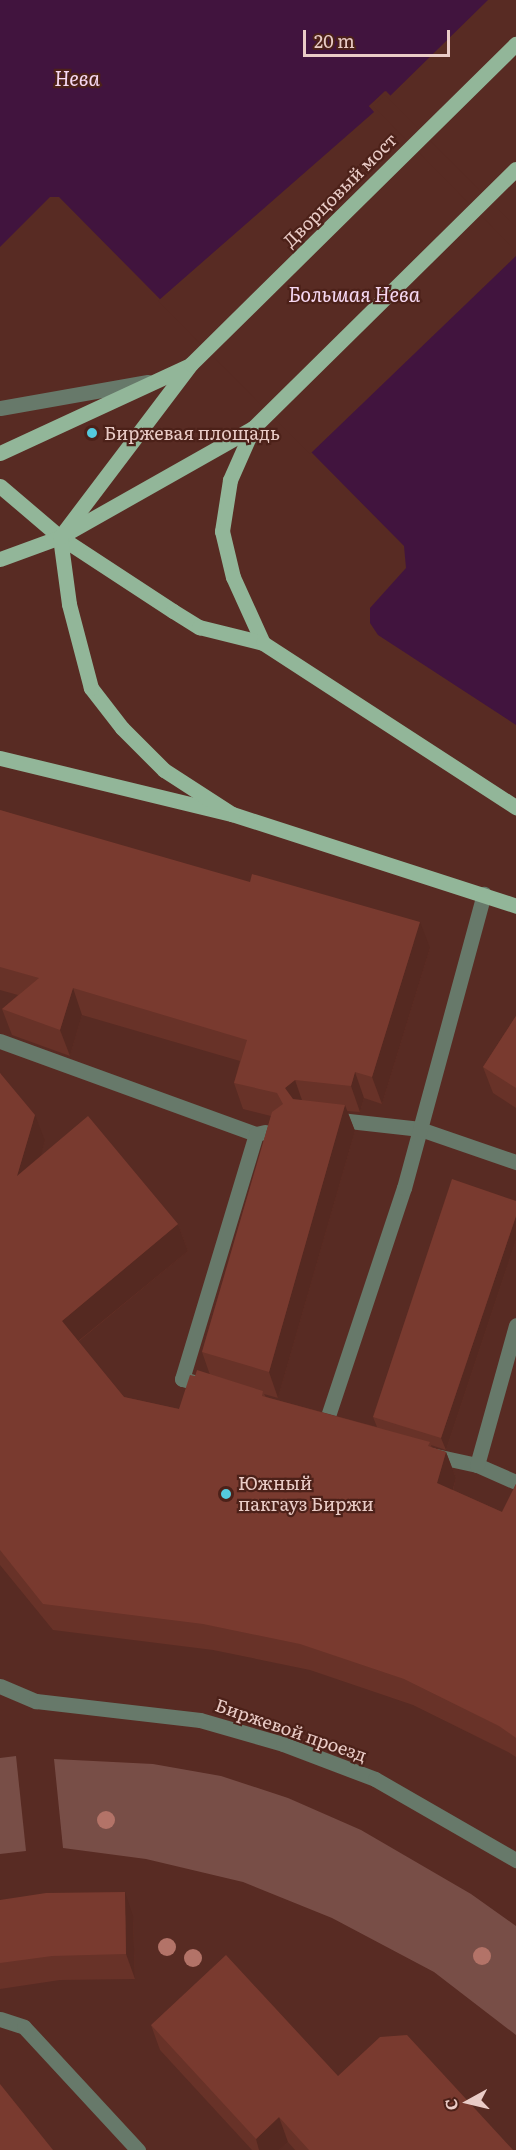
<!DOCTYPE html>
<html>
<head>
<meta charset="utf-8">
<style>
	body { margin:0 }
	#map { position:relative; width:516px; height:2150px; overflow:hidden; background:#582b23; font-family:Literata,serif }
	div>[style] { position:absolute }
	.green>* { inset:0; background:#784e47 }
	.water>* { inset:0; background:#41143e }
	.pier>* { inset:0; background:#582b23 }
	.minor>* { height:15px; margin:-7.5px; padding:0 7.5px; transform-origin:7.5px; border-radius:7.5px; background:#67796a }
	.major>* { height:15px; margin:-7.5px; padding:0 7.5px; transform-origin:7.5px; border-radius:7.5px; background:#92b699 }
	.trees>* { width:18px; height:18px; margin:-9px; border-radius:50%; background:#b37368 }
	.wall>* { inset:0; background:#683228 }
	.shaded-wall>* { inset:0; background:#552921 }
	.building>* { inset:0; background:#793a2f }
	.dots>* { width:16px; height:16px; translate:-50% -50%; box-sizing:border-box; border:3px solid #4c2119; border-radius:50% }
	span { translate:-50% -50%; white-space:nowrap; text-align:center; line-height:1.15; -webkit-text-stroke:4.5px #4c2119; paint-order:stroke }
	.street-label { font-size:18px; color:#eaccc7 }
	.poi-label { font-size:18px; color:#eaccc7 }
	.left { translate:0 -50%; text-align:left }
	.water-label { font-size:20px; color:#f6d8f2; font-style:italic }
	.north { position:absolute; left:438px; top:2072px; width:60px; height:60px; -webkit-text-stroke:4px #4c2119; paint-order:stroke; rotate:262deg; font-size:16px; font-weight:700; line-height:24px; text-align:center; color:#eaccc7 }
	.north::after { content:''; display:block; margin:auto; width:21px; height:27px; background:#eaccc7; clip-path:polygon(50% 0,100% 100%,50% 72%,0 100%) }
	.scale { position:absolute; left:303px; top:30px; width:147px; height:27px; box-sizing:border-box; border:3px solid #eaccc7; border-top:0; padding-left:8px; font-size:18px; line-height:21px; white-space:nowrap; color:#eaccc7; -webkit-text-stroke:4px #4c2119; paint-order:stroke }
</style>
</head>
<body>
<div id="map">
	<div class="green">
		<i style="clip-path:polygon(16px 1756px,26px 1851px,0 1854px,0 1758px)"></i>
		<i style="clip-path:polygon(54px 1759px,153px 1764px,221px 1776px,288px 1798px,361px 1830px,471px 1894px,516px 1926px,516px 2035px,434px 1972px,332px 1918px,243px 1882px,146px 1859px,63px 1848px)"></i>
	</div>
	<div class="water">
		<i style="clip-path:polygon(0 0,516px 0,516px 224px,386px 91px,369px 106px,516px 256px,516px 725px,378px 635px,370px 623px,370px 608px,406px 568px,404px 546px,59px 197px,50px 197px,0 247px)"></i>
	</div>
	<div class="pier">
		<i style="clip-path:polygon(488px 0,516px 0,516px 227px,385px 95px,373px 106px,516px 251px,516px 256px,310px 454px,158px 301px,374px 112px,369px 106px,385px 91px,390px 96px)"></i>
	</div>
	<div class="minor">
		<i style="left:0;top:408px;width:150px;rotate:-10deg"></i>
		<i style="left:0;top:1041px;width:272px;rotate:20deg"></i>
		<i style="left:256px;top:1134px;width:9px;rotate:-13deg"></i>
		<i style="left:331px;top:1119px;width:90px;rotate:6.4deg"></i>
		<i style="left:420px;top:1129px;width:102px;rotate:19deg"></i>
		<i style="left:207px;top:1386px;width:26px;rotate:-164deg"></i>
		<i style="left:182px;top:1379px;width:256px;rotate:-73.2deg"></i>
		<i style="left:326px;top:1422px;width:247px;rotate:-71.6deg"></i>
		<i style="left:404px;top:1188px;width:305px;rotate:-74.8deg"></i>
		<i style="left:431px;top:1455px;width:47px;rotate:12.3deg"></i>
		<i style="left:477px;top:1465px;width:43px;rotate:23.6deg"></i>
		<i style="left:477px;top:1465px;width:145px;rotate:-74.4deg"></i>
		<i style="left:0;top:1686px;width:39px;rotate:23deg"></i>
		<i style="left:36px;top:1701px;width:165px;rotate:6.6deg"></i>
		<i style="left:200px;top:1720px;width:86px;rotate:16.1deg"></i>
		<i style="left:283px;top:1744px;width:98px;rotate:20.8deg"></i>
		<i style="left:375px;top:1779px;width:163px;rotate:29.9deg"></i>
		<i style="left:0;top:2019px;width:25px;rotate:18deg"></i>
		<i style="left:24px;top:2027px;width:168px;rotate:47.2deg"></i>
	</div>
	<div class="major">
		<i style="left:253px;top:428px;width:57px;rotate:113.9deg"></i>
		<i style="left:230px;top:480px;width:52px;rotate:98.9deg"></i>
		<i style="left:222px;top:531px;width:47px;rotate:76.6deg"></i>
		<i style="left:233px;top:577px;width:72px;rotate:65.6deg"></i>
		<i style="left:0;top:453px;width:207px;rotate:-24.8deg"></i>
		<i style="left:0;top:486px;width:79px;rotate:40.4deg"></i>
		<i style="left:60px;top:537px;width:135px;rotate:33.2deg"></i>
		<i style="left:173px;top:611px;width:31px;rotate:32deg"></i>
		<i style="left:199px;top:627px;width:66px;rotate:14deg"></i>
		<i style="left:263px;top:643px;width:302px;rotate:33deg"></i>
		<i style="left:0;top:559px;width:64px;rotate:-20.1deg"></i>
		<i style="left:60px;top:537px;width:222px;rotate:-29.5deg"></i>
		<i style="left:253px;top:428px;width:369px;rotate:-44.6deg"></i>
		<i style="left:0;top:758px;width:239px;rotate:13.6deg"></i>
		<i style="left:232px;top:814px;width:299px;rotate:17.9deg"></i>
		<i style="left:232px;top:814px;width:81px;rotate:-147.1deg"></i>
		<i style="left:164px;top:770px;width:59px;rotate:-135deg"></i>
		<i style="left:122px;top:728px;width:51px;rotate:-127.8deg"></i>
		<i style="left:91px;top:688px;width:87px;rotate:-104.7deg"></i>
		<i style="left:69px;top:604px;width:68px;rotate:-97.7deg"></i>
		<i style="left:60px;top:537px;width:217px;rotate:-52.9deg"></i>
		<i style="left:191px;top:364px;width:456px;rotate:-44.6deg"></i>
	</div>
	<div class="trees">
		<i style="left:106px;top:1820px"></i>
		<i style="left:167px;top:1947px"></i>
		<i style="left:482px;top:1956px"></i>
		<i style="left:193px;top:1958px"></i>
	</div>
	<div class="wall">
		<i style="clip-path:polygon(0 810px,430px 948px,382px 1104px,364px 1098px,360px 1112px,347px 1111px,355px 1131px,278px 1398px,264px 1394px,266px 1397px,377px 1427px,373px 1417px,516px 1201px,516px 1240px,446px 1450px,431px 1445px,432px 1448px,446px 1452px,456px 1478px,453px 1490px,502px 1512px,516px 1484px,516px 1757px,508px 1752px,413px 1705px,310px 1670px,213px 1650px,53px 1630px,0 1565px,0 1073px,45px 1141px,40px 1156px,178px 1224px,188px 1251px,78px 1342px,124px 1397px,179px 1409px,195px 1376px,210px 1375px,202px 1352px,271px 1116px,243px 1109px,234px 1083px,240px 1061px,82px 1015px,70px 1056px,12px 1035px,2px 1009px,18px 995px,0 990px)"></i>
		<i style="clip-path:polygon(516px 1016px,516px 1108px,493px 1093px,483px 1067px)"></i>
		<i style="clip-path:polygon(0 1900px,133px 1916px,135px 1979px,60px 1980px,0 1989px)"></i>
		<i style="clip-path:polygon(151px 2025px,338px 2076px,513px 2150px,295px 2150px,288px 2142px,279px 2150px,252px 2150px,160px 2050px)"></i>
	</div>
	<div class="shaded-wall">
		<i style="clip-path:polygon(420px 922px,430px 948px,382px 1104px,372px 1077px)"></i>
		<i style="clip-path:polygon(73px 988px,82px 1015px,70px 1056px,60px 1030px)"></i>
		<i style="clip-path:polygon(355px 1072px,364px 1098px,360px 1112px,351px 1086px)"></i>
		<i style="clip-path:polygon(295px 1080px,304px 1106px,294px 1114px,285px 1088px)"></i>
		<i style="clip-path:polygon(345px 1105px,355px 1131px,278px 1398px,269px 1372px)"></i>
		<i style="clip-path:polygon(35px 1115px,45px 1141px,27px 1202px,17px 1176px)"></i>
		<i style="clip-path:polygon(516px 1216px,516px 1240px,446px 1450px,441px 1438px)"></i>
		<i style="clip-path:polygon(178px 1224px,188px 1251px,71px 1347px,62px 1321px)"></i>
		<i style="clip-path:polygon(446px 1452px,456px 1478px,447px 1510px,437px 1483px)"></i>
		<i style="clip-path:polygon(125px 1892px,133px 1916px,135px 1979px,126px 1954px)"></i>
		<i style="clip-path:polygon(279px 2117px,288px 2142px,279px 2150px,259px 2150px,256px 2139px)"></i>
	</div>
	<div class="building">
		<i style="clip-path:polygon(0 810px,250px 882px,252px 874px,420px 922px,372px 1077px,355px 1072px,351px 1086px,295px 1080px,285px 1088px,293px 1099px,345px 1105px,269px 1372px,202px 1352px,272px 1112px,283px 1104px,277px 1093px,234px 1083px,247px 1040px,73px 988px,60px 1030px,2px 1009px,39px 978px,0 967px)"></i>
		<i style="clip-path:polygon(516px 1016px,516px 1088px,483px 1067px)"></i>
		<i style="clip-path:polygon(0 1073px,35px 1115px,17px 1176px,88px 1116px,178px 1224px,62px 1321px,124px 1397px,179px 1409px,190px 1375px,195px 1376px,197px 1370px,263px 1391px,262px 1396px,430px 1442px,428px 1446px,446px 1452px,437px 1483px,502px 1512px,516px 1484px,516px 1738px,499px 1726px,404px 1679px,300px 1644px,203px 1624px,43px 1604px,0 1550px)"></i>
		<i style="clip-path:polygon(452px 1179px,516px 1201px,516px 1216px,441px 1438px,373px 1417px)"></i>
		<i style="clip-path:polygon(125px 1892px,126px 1954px,52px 1956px,0 1963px,0 1900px,46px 1893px)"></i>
		<i style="clip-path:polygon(226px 1955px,338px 2076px,380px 2037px,407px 2035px,513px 2150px,309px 2150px,279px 2117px,256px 2139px,151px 2025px)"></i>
		<i style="clip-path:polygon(0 2084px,53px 2150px,0 2150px)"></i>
	</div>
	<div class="dots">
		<i style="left:92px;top:433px;background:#54cade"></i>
		<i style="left:226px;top:1494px;background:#54cade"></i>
	</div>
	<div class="street-label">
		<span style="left:340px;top:190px;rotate:-45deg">Дворцовый мост</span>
		<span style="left:291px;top:1730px;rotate:19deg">Биржевой проезд</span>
	</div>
	<div class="poi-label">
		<span class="left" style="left:104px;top:433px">Биржевая площадь</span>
		<span class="left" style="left:238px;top:1494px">Южный<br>пакгауз Биржи</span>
	</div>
	<div class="water-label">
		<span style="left:77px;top:77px">Нева</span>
		<span style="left:354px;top:293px">Большая Нева</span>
	</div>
	<div class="north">С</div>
	<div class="scale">20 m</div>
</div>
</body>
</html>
